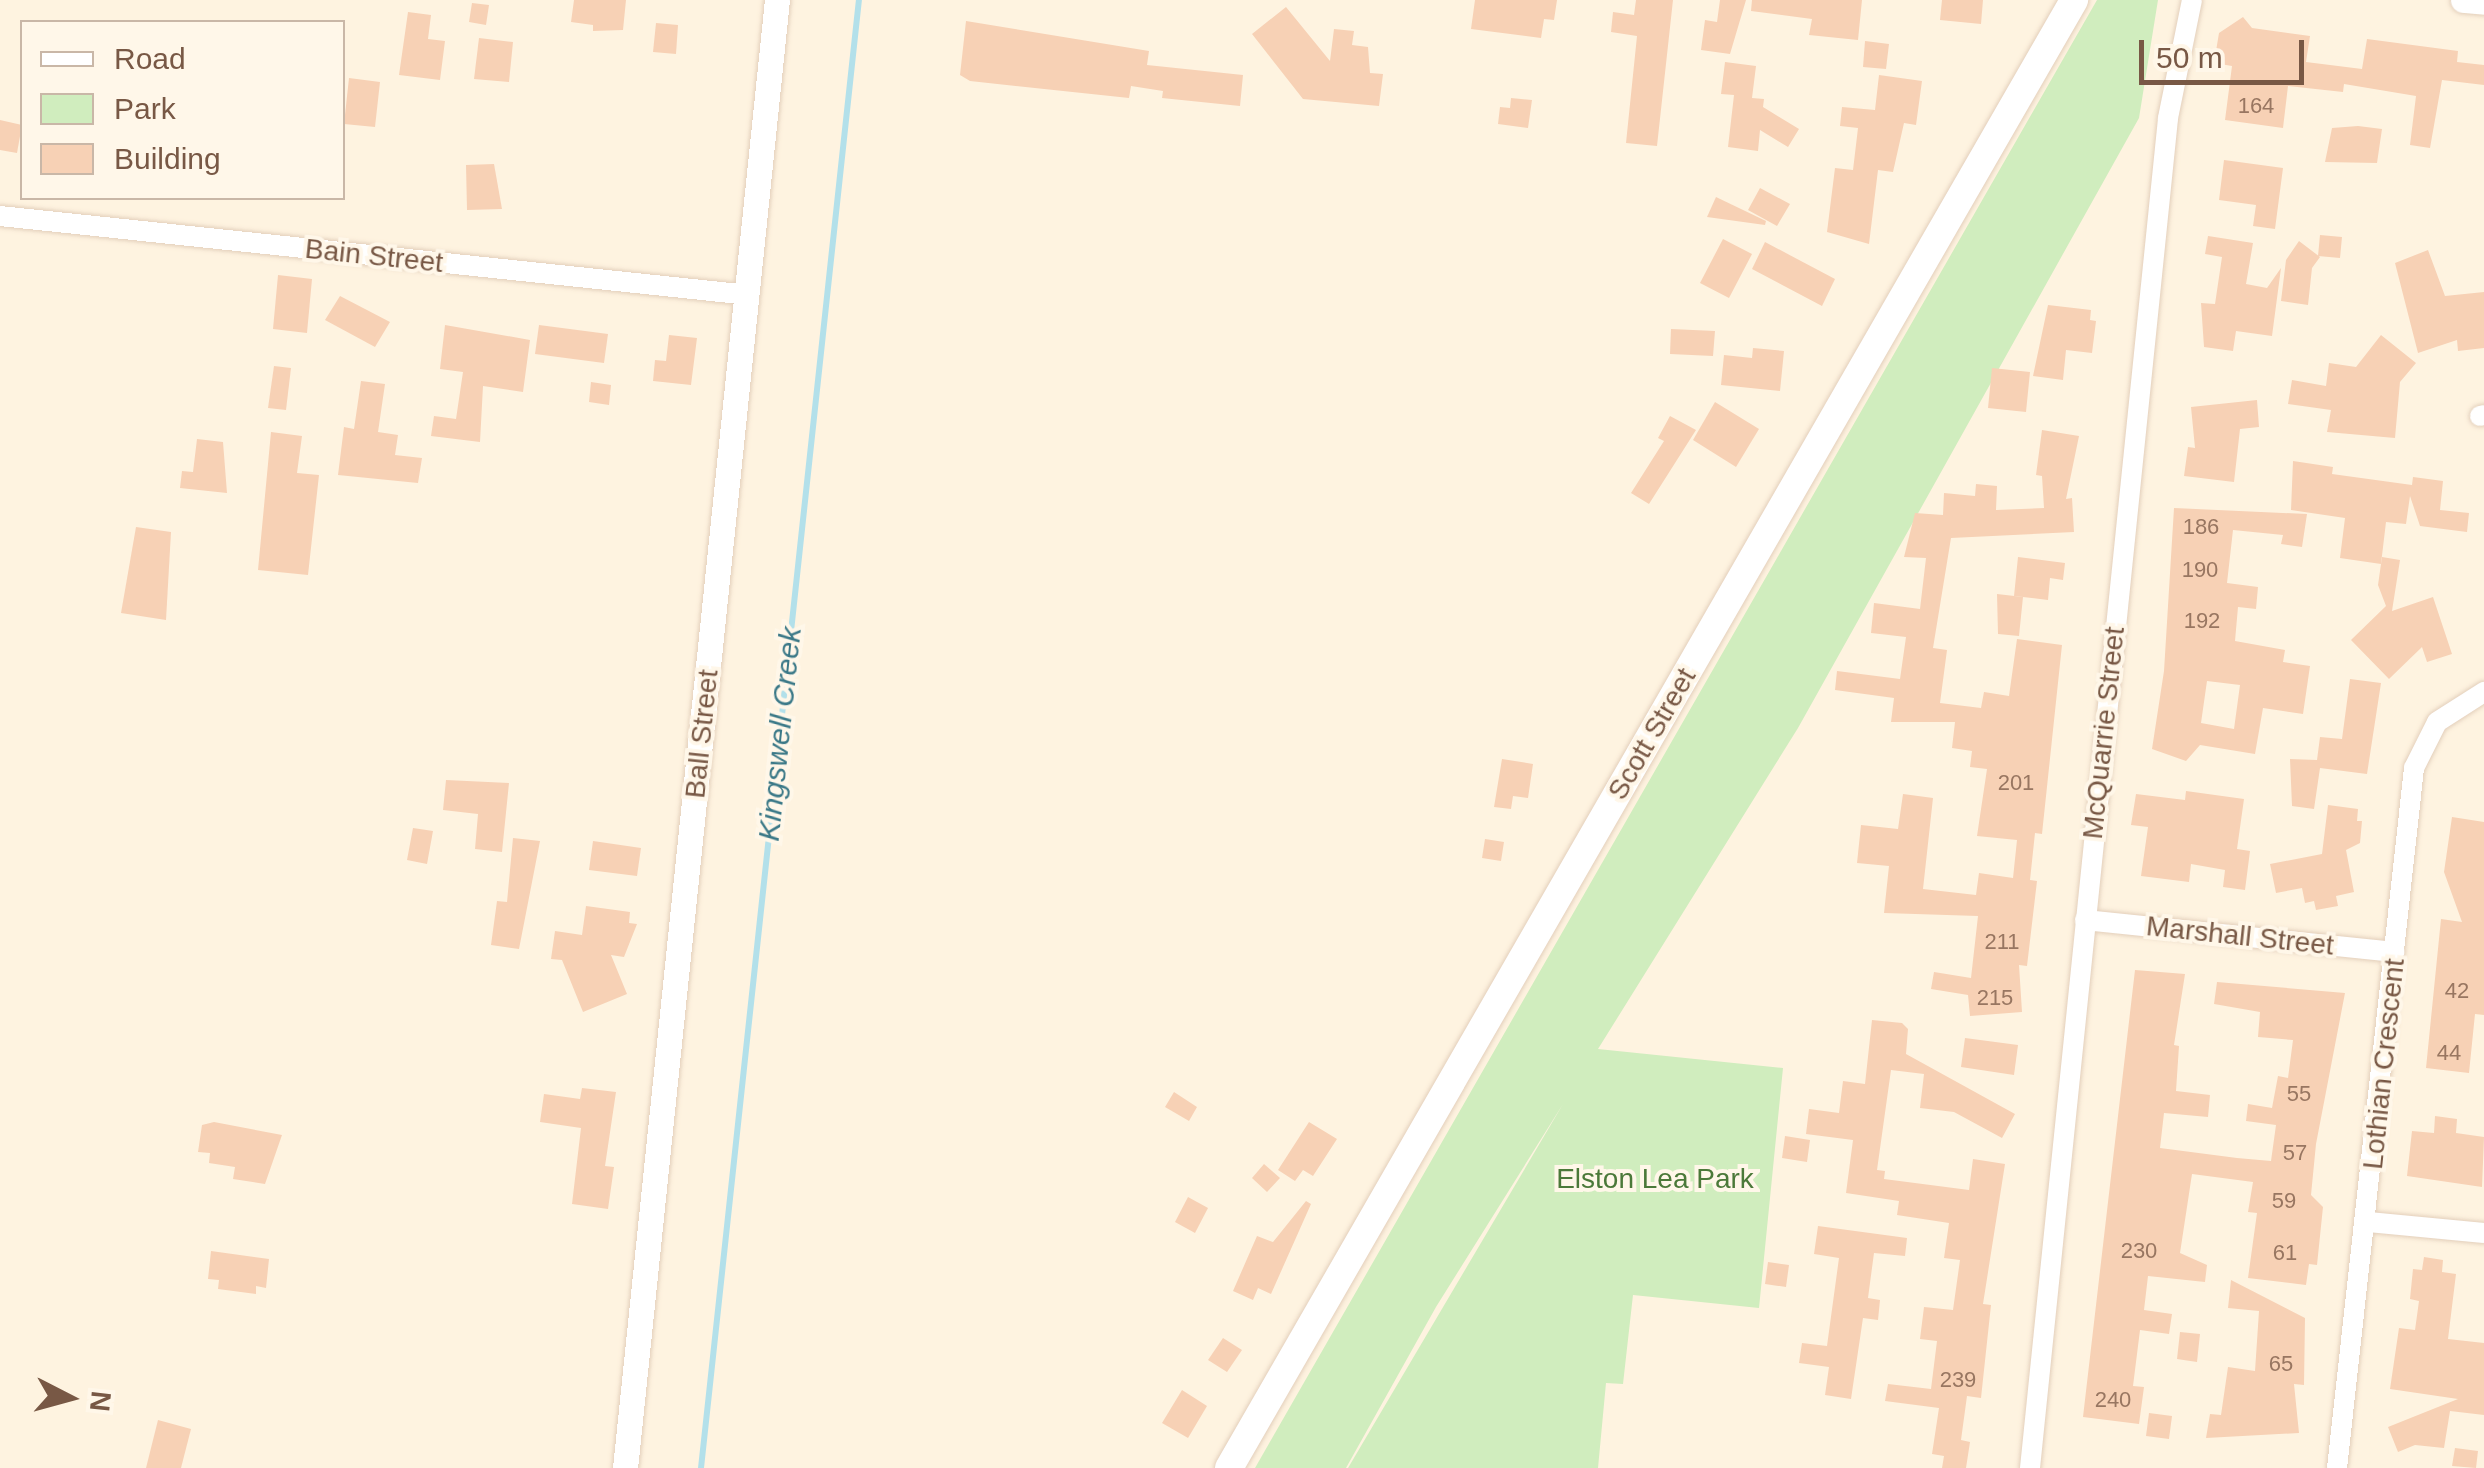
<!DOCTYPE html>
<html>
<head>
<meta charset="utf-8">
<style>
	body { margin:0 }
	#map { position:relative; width:2484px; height:1468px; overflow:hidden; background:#fef3e0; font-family:Arial,sans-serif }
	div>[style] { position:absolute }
	.green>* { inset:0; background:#d0edbe }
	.stream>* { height:6px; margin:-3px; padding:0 3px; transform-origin:3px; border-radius:3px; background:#b3e0ea }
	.building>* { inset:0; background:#f7d1b5 }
	.roads { filter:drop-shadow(0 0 2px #e3cfbb) drop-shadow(0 0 2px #e3cfbb) }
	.minor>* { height:20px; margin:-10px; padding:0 10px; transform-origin:10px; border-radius:10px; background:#fff }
	.tertiary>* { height:25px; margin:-12.5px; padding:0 12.5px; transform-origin:12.5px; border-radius:12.5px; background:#fff }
	.secondary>* { height:28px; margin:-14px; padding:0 14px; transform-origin:14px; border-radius:14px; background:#fff }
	span { translate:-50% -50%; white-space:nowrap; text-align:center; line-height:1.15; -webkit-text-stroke:8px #fff7e9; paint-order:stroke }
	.number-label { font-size:22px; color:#987661 }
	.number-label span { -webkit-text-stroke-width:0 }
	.street-label { font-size:28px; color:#785845 }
	.park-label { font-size:28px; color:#4b7939 }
	.water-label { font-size:30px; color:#3a7887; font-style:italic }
	.legend { position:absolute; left:20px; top:20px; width:325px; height:180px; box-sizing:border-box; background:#fff7e9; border:2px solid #c9b7a7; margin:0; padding:12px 18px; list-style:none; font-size:30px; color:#785845 }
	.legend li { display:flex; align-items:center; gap:20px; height:50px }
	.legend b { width:50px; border:2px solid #c9b7a7 }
	.north { position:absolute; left:20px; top:1348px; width:100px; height:100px; -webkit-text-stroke:8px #fff7e9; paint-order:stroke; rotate:96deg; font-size:28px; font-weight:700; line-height:40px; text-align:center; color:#785845 }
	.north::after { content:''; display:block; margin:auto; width:35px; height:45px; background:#785845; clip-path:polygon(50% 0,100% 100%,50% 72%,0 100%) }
	.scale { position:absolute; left:2139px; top:40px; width:165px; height:45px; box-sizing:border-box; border:5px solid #785845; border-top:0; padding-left:12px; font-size:30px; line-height:35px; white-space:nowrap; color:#785845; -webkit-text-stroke:8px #fff7e9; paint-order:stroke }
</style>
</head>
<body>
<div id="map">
	<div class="green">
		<i style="clip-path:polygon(2097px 0,2158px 0,2139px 118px,1798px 728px,1598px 1049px,1783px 1068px,1759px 1308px,1633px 1295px,1623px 1384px,1606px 1383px,1598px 1468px,1348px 1468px,1563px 1104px,1436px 1307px,1346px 1468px,1255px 1468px)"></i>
	</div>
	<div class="stream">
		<i style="left:701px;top:1468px;width:1476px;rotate:-83.86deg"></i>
	</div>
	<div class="building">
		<i style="clip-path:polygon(574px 0,626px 0,623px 30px,593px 31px,593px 25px,571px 22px)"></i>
		<i style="clip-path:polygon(1475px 0,1557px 0,1554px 20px,1544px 19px,1541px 38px,1471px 29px)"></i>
		<i style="clip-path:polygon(1636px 0,1673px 0,1657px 146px,1626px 143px,1637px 36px,1611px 32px,1613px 12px,1634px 15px)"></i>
		<i style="clip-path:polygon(1720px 0,1746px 0,1730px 54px,1701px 50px,1705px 20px,1717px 22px)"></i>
		<i style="clip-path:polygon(1752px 0,1862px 0,1858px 40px,1809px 35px,1812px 19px,1751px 11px)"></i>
		<i style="clip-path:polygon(1942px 0,1983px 0,1981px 24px,1940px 20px)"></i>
		<i style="clip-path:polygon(472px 3px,489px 5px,486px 25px,469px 22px)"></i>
		<i style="clip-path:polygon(1286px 7px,1330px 61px,1334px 29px,1354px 31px,1352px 45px,1368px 47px,1370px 73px,1383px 74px,1379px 106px,1303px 99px,1252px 34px)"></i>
		<i style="clip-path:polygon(408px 12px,431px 15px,428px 39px,445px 41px,440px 80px,399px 75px)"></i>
		<i style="clip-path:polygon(2243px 17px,2252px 28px,2310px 36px,2306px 62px,2362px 69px,2367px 39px,2458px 51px,2457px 62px,2484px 65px,2484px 85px,2442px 80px,2430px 148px,2410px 145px,2416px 96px,2344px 84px,2343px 92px,2288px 86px,2283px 128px,2225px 120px,2232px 66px,2214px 63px,2219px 33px)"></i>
		<i style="clip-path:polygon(966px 21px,1149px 51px,1147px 65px,1243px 75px,1240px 106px,1162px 98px,1163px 91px,1131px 86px,1129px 98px,970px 81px,960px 75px)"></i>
		<i style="clip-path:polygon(656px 23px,678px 25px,676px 54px,653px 52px)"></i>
		<i style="clip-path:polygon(479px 38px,513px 42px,509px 82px,474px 79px)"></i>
		<i style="clip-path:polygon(1865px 41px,1889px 44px,1886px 69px,1863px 67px)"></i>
		<i style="clip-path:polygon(1725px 62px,1756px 66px,1752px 98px,1764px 99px,1763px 107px,1799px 129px,1788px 147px,1760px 130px,1758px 151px,1728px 147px,1734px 95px,1721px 94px)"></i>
		<i style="clip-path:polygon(1879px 75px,1922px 81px,1916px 125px,1904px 123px,1893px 172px,1878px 170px,1869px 244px,1827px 232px,1835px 168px,1853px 170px,1858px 128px,1840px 126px,1842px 107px,1875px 110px)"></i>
		<i style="clip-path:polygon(349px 78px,380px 82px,375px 127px,344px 124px)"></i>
		<i style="clip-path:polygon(1511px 98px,1532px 100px,1528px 128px,1498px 124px,1500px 107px,1510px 108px)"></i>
		<i style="clip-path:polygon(0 120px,22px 125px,17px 153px,0 150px)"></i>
		<i style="clip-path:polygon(2358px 126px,2382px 129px,2377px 163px,2325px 162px,2332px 128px)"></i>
		<i style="clip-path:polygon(2224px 160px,2283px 168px,2275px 229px,2253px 226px,2256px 205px,2219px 200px)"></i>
		<i style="clip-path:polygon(494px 164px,502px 209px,467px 210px,466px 165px)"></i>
		<i style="clip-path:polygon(1760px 188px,1790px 204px,1777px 226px,1748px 210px)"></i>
		<i style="clip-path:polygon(1716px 197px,1766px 221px,1765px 225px,1707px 217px)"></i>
		<i style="clip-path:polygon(2320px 235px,2342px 237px,2340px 258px,2318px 256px)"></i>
		<i style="clip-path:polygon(2208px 236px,2253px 243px,2246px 284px,2267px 288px,2281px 268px,2272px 336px,2236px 331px,2233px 351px,2204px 347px,2201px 303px,2215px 304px,2222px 257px,2205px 254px)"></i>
		<i style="clip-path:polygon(1723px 239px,1752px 254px,1729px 298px,1700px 283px)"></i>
		<i style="clip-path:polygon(2299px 241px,2320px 257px,2312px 268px,2308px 305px,2281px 301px,2286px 260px)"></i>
		<i style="clip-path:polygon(1765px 242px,1835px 279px,1822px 306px,1752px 269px)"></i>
		<i style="clip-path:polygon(2428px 250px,2445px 296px,2484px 292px,2484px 348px,2458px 351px,2457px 340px,2418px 353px,2395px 263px)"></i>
		<i style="clip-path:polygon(278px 275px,312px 279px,307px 333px,273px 329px)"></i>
		<i style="clip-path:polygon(340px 296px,390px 322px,375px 347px,325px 320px)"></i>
		<i style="clip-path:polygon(2048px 305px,2091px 310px,2090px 320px,2096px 321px,2092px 353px,2066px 350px,2063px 380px,2033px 376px)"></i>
		<i style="clip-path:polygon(445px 325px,530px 340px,523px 392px,483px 386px,480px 442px,431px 436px,434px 416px,456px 419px,463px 372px,440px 369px)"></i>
		<i style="clip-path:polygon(539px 325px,608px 334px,604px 363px,535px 354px)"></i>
		<i style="clip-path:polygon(1671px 329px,1715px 331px,1713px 356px,1670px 354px)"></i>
		<i style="clip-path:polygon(669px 335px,697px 338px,691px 385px,653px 381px,655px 360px,666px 361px)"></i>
		<i style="clip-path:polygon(2381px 335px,2416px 363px,2400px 382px,2395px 438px,2327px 432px,2331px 410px,2288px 404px,2292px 380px,2326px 386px,2329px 363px,2356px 367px)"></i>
		<i style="clip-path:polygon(1753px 348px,1784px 351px,1780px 391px,1721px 385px,1724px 355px,1752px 358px)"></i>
		<i style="clip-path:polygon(274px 366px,291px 368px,286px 410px,268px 408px)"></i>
		<i style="clip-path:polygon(1992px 368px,2030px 372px,2026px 412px,1988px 408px)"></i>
		<i style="clip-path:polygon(361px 381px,385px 384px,378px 432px,398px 435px,395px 455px,422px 458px,418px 483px,338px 475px,344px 427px,354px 429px)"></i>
		<i style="clip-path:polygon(591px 382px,611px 385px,609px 405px,589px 402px)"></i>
		<i style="clip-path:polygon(2257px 400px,2259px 427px,2240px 429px,2234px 482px,2184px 476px,2188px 447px,2195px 448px,2191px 407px)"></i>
		<i style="clip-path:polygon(1715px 402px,1759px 429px,1736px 467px,1693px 440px)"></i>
		<i style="clip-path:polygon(1670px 416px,1696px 430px,1649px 504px,1631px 493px,1664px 441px,1658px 438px)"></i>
		<i style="clip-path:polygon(2042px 430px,2079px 436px,2066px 499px,2072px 498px,2074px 532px,1951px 538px,1933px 648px,1947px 650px,1940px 703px,1981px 708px,1984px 692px,2009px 696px,2017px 639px,2062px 645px,2042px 834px,2035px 833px,2030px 880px,2037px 881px,2027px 966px,2019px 965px,2022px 1012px,1970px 1016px,1968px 995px,1931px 989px,1934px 972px,1971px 978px,1978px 916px,1884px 913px,1889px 866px,1857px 863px,1861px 825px,1898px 829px,1903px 794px,1933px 798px,1923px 889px,1976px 895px,1979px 873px,2013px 878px,2017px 840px,1977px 836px,1987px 769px,1970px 767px,1972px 751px,1952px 748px,1955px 722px,1891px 722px,1894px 698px,1835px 690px,1837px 671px,1900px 679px,1906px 637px,1871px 633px,1874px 603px,1920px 609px,1926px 558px,1904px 557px,1915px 513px,1943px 515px,1944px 493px,1975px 496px,1976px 484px,1997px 486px,1996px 510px,2044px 508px,2042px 476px,2036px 475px)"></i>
		<i style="clip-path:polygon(271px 432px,302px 436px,297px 473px,319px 475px,308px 575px,258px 570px)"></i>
		<i style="clip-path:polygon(197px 439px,223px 442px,227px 493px,180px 488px,182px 471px,193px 472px)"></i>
		<i style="clip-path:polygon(2293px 461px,2333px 467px,2332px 474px,2412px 485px,2413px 477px,2443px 481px,2440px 510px,2469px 513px,2467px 532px,2420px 526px,2410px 496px,2406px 524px,2386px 522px,2381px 564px,2340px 558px,2345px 518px,2291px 510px)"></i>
		<i style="clip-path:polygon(evenodd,2174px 508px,2307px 514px,2302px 547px,2281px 544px,2283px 535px,2233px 530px,2227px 583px,2258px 587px,2256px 609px,2238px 607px,2235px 641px,2285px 650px,2283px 662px,2310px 666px,2303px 714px,2263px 708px,2255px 754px,2200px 745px,2186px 761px,2152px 749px,2164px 671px,2174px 508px,2207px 681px,2240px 685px,2234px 729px,2201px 723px,2207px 681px)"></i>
		<i style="clip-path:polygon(136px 527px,171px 532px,166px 620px,121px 613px)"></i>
		<i style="clip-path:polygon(2018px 557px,2065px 563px,2063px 580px,2050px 578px,2048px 600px,2014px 596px)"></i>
		<i style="clip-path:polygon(2382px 557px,2400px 560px,2392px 611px,2433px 597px,2452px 654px,2427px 662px,2422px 647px,2389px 679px,2351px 640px,2386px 606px,2378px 585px)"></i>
		<i style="clip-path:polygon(1997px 594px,2023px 597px,2019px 636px,1998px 634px)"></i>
		<i style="clip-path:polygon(2350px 679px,2381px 683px,2367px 774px,2320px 768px,2314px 809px,2292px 806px,2290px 759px,2317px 760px,2320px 737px,2342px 739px)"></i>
		<i style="clip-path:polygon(1502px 759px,1533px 764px,1528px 798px,1513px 796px,1511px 809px,1494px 807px)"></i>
		<i style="clip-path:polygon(446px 780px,509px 783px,502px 852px,475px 849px,478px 814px,443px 810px)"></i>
		<i style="clip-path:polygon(2186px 791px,2244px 799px,2237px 849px,2250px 851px,2245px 890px,2223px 887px,2225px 870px,2191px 864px,2189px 882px,2141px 876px,2148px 827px,2131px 825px,2136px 794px,2185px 800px)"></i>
		<i style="clip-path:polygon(2328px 805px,2358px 809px,2357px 821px,2362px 821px,2360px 843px,2346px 850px,2354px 892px,2336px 896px,2338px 906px,2316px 910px,2314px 901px,2305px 903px,2302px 888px,2276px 893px,2270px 864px,2322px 854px)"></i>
		<i style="clip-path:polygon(2452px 817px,2484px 822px,2484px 1015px,2475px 1014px,2469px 1073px,2426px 1068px,2441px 919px,2462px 922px,2444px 872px)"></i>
		<i style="clip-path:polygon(413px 828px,433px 831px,427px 864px,407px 860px)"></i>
		<i style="clip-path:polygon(513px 838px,540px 841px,519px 949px,491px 945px,497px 901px,507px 902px)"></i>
		<i style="clip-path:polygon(1485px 839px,1504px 842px,1501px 861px,1482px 858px)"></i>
		<i style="clip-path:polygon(593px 841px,641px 848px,637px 876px,589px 870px)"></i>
		<i style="clip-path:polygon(586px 906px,630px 912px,629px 923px,637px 924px,624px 957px,611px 955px,627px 994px,583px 1012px,562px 960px,551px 959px,555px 931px,582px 935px)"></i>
		<i style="clip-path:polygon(2135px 970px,2185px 974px,2174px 1045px,2179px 1046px,2176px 1091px,2210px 1095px,2208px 1117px,2164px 1113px,2160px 1148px,2237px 1158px,2271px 1161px,2276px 1125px,2246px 1121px,2248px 1104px,2272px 1108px,2278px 1076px,2288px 1078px,2293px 1040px,2258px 1037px,2260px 1012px,2214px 1004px,2217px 982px,2345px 993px,2316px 1144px,2311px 1195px,2323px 1207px,2317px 1265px,2309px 1264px,2306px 1285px,2248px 1278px,2257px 1213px,2248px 1212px,2253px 1182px,2192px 1174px,2180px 1253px,2207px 1265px,2205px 1282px,2148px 1276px,2144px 1310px,2172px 1314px,2169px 1334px,2140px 1330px,2133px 1386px,2144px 1387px,2139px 1424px,2083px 1417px)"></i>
		<i style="clip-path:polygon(1872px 1020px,1902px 1023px,1908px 1029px,1906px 1054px,2015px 1114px,2002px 1138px,1954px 1112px,1920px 1108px,1924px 1074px,1891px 1070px,1877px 1170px,1885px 1171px,1884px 1179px,1969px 1190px,1973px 1159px,2005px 1164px,1983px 1304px,1991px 1305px,1981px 1398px,1967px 1396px,1961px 1440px,1970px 1442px,1966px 1468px,1942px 1468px,1944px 1456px,1932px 1454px,1939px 1408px,1885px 1401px,1888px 1384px,1931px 1389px,1937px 1341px,1920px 1339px,1924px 1307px,1953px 1310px,1960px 1260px,1944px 1258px,1949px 1223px,1897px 1215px,1899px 1201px,1846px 1193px,1853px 1140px,1806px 1134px,1809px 1109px,1839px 1113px,1843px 1081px,1865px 1084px)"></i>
		<i style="clip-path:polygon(1965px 1038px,2018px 1045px,2014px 1075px,1961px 1067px)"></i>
		<i style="clip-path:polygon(582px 1088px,616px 1092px,605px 1166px,614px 1167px,608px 1209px,572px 1204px,581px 1128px,540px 1122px,544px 1094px,580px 1099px)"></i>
		<i style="clip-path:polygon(1174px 1092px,1197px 1107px,1189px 1121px,1165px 1107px)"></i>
		<i style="clip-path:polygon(2435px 1116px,2457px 1119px,2456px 1133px,2484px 1137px,2482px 1187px,2407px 1176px,2412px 1131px,2434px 1133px)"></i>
		<i style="clip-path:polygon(214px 1122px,282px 1135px,265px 1184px,233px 1179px,235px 1167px,209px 1163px,210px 1153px,198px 1152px,202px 1125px)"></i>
		<i style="clip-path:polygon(1309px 1122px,1337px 1139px,1313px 1176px,1303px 1170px,1295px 1181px,1278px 1170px)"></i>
		<i style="clip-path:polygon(1785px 1136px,1810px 1140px,1807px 1162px,1782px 1158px)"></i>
		<i style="clip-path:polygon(1264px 1164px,1280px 1178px,1267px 1192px,1252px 1178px)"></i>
		<i style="clip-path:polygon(1188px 1197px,1208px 1208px,1195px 1233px,1175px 1222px)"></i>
		<i style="clip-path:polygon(1306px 1201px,1311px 1204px,1271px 1294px,1258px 1288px,1253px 1300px,1233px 1291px,1257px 1236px,1273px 1242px)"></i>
		<i style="clip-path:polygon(1818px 1226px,1907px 1238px,1905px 1256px,1874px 1253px,1868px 1298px,1880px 1300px,1878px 1320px,1863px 1318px,1851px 1399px,1825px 1395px,1829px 1367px,1799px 1363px,1802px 1343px,1827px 1346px,1839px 1258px,1814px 1254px)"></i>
		<i style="clip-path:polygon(211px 1251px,269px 1259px,266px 1288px,256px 1286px,256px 1294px,218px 1289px,219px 1280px,208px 1279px)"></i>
		<i style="clip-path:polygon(2424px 1257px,2443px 1260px,2442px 1272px,2456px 1274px,2448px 1339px,2484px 1343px,2484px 1415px,2450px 1411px,2444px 1448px,2415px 1445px,2398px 1452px,2388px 1427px,2458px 1399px,2390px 1389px,2399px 1328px,2415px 1330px,2419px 1301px,2410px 1299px,2413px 1269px,2422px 1270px)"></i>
		<i style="clip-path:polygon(1768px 1262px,1789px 1265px,1786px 1287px,1765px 1284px)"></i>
		<i style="clip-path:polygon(2231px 1280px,2305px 1318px,2304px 1385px,2294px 1384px,2299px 1433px,2206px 1438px,2210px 1414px,2221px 1415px,2228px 1367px,2255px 1371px,2259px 1311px,2228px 1308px)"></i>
		<i style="clip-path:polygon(2180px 1332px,2200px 1334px,2197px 1362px,2177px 1359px)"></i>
		<i style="clip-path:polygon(1223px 1338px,1242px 1350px,1227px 1372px,1208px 1360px)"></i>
		<i style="clip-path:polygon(1182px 1390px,1207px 1406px,1188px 1438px,1162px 1423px)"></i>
		<i style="clip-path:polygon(2149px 1413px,2172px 1416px,2169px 1439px,2146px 1436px)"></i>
		<i style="clip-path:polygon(158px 1420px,191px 1429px,181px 1468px,146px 1468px)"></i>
		<i style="clip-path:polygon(2455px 1448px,2478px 1451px,2476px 1468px,2452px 1466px)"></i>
	</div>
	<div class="roads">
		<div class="minor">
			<i style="left:0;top:216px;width:753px;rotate:6.02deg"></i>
			<i style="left:2480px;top:416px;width:4px;rotate:-14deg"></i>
			<i style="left:2085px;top:920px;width:311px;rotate:5.9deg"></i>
			<i style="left:2368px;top:1222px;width:117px;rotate:5.4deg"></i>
			<i style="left:2030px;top:1468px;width:1357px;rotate:-84.16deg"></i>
			<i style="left:2168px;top:118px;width:120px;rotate:-78.5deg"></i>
			<i style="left:2337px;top:1468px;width:704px;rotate:-83.72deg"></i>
			<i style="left:2414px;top:768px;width:51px;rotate:-63.4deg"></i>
			<i style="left:2437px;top:722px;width:56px;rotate:-32.6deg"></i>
		</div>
		<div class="tertiary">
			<i style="left:2463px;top:0;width:21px;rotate:5deg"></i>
			<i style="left:625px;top:1468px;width:1476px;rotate:-84.09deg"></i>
		</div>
		<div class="secondary">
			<i style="left:1229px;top:1468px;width:1694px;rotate:-60.07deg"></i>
		</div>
	</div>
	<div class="number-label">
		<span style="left:2256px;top:106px">164</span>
		<span style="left:2201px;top:527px">186</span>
		<span style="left:2200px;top:570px">190</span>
		<span style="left:2202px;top:621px">192</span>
		<span style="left:2016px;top:783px">201</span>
		<span style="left:2002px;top:942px">211</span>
		<span style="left:2457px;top:991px">42</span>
		<span style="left:1995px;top:998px">215</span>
		<span style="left:2449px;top:1053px">44</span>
		<span style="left:2299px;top:1094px">55</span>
		<span style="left:2295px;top:1153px">57</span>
		<span style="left:2284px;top:1201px">59</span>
		<span style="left:2139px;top:1251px">230</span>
		<span style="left:2285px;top:1253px">61</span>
		<span style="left:2281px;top:1364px">65</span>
		<span style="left:1958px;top:1380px">239</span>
		<span style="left:2113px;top:1400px">240</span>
	</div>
	<div class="street-label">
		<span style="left:374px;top:256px;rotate:6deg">Bain Street</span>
		<span style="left:2104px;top:733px;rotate:-84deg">McQuarrie Street</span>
		<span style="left:702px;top:734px;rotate:-84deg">Ball Street</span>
		<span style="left:1652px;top:734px;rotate:-60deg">Scott Street</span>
		<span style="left:2240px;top:936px;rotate:6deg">Marshall Street</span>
		<span style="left:2384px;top:1064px;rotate:-84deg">Lothian Crescent</span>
	</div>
	<div class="park-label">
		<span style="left:1655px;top:1179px">Elston Lea Park</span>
	</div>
	<div class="water-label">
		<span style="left:780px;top:734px;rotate:-84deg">Kingswell Creek</span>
	</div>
	<ul class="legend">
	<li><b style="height:12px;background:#fff"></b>Road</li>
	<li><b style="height:28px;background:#d0edbe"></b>Park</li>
	<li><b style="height:28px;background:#f7d1b5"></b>Building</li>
	</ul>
	<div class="north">N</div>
	<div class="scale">50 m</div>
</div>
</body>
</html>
